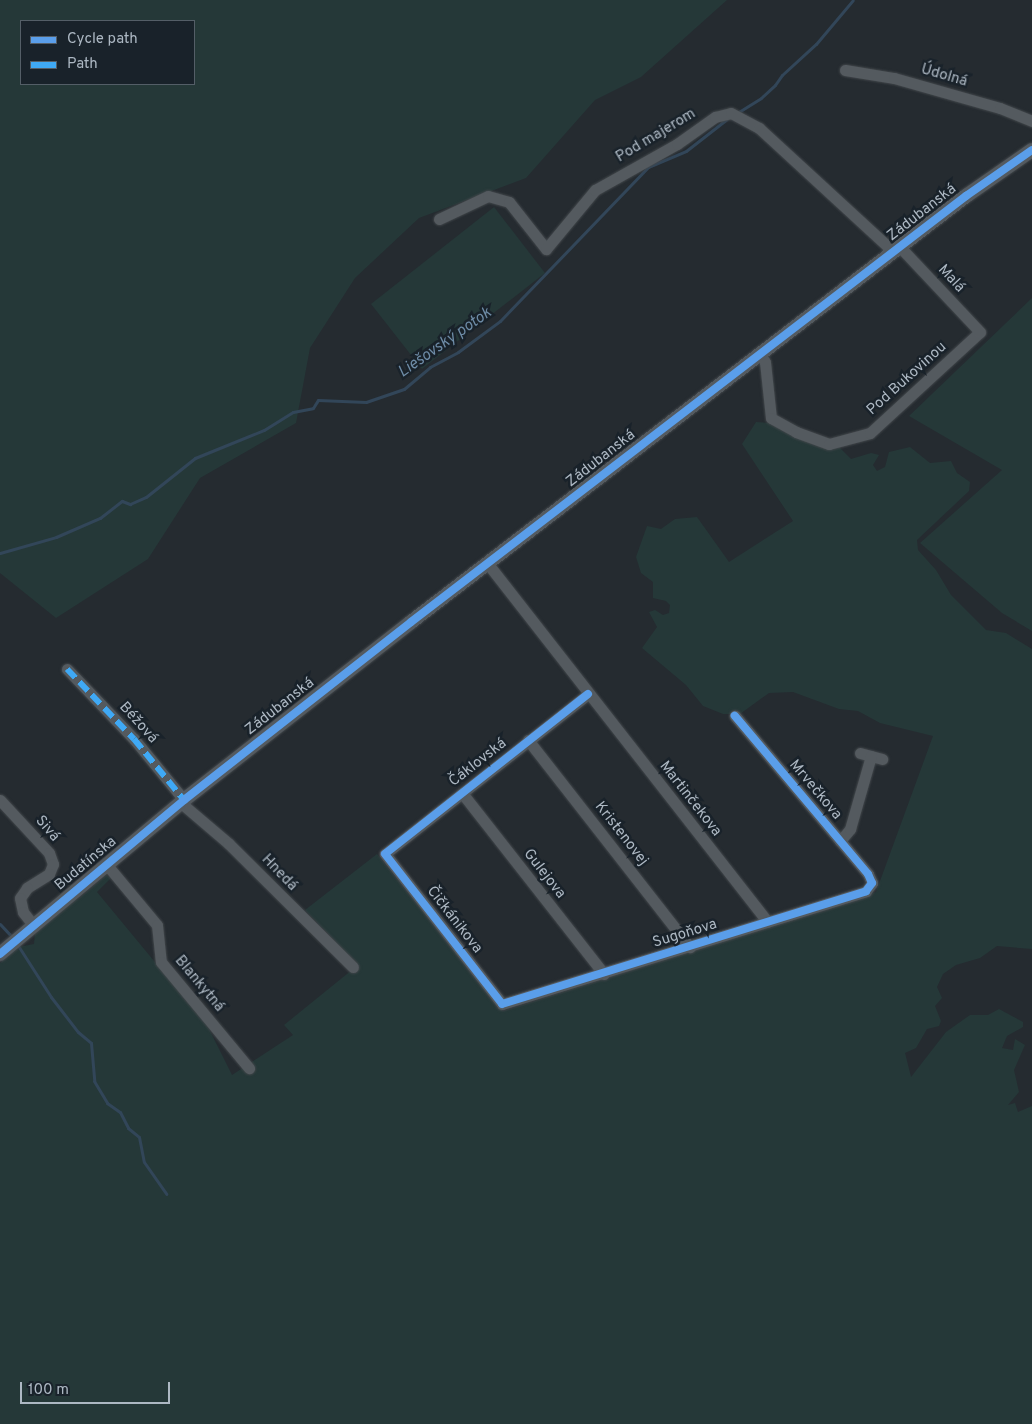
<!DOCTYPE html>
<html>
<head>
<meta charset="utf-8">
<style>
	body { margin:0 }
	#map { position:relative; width:1032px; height:1424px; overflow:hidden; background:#252b30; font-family:Overpass,sans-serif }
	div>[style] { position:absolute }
	.green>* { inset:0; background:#253838 }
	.stream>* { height:3px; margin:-1.5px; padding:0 1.5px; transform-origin:1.5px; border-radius:1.5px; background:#324659 }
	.roads { filter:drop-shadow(0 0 1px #41464a) drop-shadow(0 0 1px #41464a) }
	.minor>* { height:11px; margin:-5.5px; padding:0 5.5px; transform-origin:5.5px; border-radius:5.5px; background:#545a5f }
	.tertiary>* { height:14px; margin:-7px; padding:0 7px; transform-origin:7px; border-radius:7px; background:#545a5f }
	.quiet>* { height:6px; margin-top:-3px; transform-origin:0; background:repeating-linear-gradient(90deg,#3fa9f5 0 12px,transparent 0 18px) }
	.cycleway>* { height:8px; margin:-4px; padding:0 4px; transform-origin:4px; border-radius:4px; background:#5a9eea }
	span { translate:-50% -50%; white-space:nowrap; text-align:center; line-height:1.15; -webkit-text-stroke:5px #19222a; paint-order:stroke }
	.street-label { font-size:15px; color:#adb8c3 }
	.water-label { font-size:16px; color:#6e8ca7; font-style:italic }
	.legend { position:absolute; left:20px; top:20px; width:175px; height:65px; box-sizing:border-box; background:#19222a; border:1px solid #545e67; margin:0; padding:6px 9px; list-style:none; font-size:15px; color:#adb8c3 }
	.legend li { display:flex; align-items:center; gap:10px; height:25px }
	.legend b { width:25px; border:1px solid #545e67 }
	.scale { position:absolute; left:20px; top:1382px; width:150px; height:22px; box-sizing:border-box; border:2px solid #adb8c3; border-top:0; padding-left:6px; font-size:15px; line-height:18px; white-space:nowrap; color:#adb8c3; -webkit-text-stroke:4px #19222a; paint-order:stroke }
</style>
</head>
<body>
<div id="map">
	<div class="green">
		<i style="clip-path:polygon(evenodd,0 0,727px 0,641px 77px,595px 100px,526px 178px,419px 218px,355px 278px,310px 348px,296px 423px,200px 478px,148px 559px,56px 618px,0 573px,0 0,21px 21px,194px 21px,194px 84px,21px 84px,21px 21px)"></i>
		<i style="clip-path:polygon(494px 207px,545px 273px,422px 369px,371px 304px)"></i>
		<i style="clip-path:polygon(1032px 298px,1032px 631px,1002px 613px,920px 543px,1002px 470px,909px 416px)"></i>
		<i style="clip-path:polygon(756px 422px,771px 423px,835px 443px,851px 459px,871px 453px,879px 455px,873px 465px,877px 471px,885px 467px,889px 452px,910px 447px,930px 463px,951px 461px,957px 473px,970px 482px,969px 491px,917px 540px,918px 550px,936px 570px,951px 595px,986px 630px,1006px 633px,1032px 649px,1032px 949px,997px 946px,980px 958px,956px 965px,943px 974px,937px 987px,942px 998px,935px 1006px,941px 1021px,939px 1026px,927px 1029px,916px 1048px,905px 1053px,911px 1077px,946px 1032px,970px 1015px,988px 1015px,999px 1009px,1023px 1022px,1023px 1027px,1007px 1036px,1002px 1048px,1013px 1050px,1015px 1039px,1025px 1045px,1014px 1070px,1019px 1092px,1008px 1105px,1015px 1103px,1018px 1112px,1032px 1106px,1032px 1424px,0 1424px,0 963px,18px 947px,34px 944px,35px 932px,48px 917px,79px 898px,106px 875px,111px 878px,97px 892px,207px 1025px,232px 1075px,293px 1035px,284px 1025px,358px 965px,305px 910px,377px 854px,503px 1011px,876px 892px,933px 736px,880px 723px,858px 711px,839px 709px,793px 692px,769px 693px,740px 714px,723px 714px,703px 706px,686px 685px,642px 648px,657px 627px,649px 612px,655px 610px,663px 615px,669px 613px,670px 605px,666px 601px,653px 598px,653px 582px,641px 573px,636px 557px,647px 526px,661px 529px,675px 519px,697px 517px,729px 562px,793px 521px,742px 444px)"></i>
	</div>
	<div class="stream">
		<i style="left:737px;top:113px;width:28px;rotate:-32deg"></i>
		<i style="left:761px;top:98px;width:19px;rotate:-43deg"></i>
		<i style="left:775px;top:85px;width:12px;rotate:-55deg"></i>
		<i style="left:782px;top:75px;width:46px;rotate:-42.4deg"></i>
		<i style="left:816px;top:44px;width:57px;rotate:-49.9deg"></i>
		<i style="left:0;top:553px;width:58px;rotate:-15.9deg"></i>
		<i style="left:56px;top:537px;width:48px;rotate:-23.4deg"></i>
		<i style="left:100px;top:518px;width:28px;rotate:-38deg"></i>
		<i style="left:122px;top:501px;width:9px;rotate:21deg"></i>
		<i style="left:130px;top:504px;width:17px;rotate:-24deg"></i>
		<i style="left:146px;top:497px;width:63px;rotate:-38.5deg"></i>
		<i style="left:195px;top:458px;width:74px;rotate:-22.1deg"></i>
		<i style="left:264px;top:430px;width:34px;rotate:-32deg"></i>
		<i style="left:293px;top:412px;width:20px;rotate:-11deg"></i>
		<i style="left:313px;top:408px;width:9px;rotate:-58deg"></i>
		<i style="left:318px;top:400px;width:48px;rotate:2.4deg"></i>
		<i style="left:366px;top:402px;width:40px;rotate:-18.9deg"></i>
		<i style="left:404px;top:389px;width:34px;rotate:-40deg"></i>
		<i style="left:430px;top:367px;width:32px;rotate:-28deg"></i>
		<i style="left:458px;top:352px;width:52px;rotate:-36.4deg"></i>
		<i style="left:500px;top:321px;width:214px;rotate:-46.1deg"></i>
		<i style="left:648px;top:167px;width:41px;rotate:-22.8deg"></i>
		<i style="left:686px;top:151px;width:52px;rotate:-38deg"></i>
		<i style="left:0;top:924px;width:21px;rotate:47deg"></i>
		<i style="left:17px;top:944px;width:63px;rotate:57.3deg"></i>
		<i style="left:51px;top:997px;width:44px;rotate:52.4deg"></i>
		<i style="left:78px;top:1032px;width:17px;rotate:40deg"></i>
		<i style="left:91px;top:1043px;width:38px;rotate:85deg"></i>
		<i style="left:94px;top:1081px;width:26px;rotate:59deg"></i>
		<i style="left:107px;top:1103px;width:16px;rotate:35deg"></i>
		<i style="left:120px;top:1112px;width:18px;rotate:63deg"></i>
		<i style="left:128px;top:1128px;width:14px;rotate:39deg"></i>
		<i style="left:139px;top:1137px;width:25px;rotate:79deg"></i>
		<i style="left:144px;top:1162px;width:39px;rotate:55deg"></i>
	</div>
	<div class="roads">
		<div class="minor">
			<i style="left:845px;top:70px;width:50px;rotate:9.3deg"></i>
			<i style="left:894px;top:78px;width:110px;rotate:15.8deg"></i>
			<i style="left:1000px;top:108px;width:35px;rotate:22deg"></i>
			<i style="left:439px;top:219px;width:54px;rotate:-25.1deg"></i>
			<i style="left:488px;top:196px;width:22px;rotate:16deg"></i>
			<i style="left:509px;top:202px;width:60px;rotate:51.8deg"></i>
			<i style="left:546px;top:249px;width:77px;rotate:-50.3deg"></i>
			<i style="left:595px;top:190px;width:94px;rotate:-29.3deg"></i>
			<i style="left:677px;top:144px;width:47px;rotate:-35.4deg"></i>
			<i style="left:715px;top:117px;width:16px;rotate:-14deg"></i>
			<i style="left:731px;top:113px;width:32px;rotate:28deg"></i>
			<i style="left:759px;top:128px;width:183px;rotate:42.6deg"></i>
			<i style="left:760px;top:354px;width:9px;rotate:58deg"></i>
			<i style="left:765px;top:362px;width:56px;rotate:83.9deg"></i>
			<i style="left:771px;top:418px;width:29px;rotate:29deg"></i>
			<i style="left:796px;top:432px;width:35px;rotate:20deg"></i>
			<i style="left:829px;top:444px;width:42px;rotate:-15deg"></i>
			<i style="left:870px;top:433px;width:149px;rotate:-42.6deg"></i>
			<i style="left:980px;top:332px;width:117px;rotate:-133.3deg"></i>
			<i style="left:488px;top:564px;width:454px;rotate:52deg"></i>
			<i style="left:67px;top:669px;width:97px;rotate:46.3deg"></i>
			<i style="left:134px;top:739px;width:79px;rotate:50.7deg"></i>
			<i style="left:588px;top:694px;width:258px;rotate:141.8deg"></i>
			<i style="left:385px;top:854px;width:190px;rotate:52deg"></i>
			<i style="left:502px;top:1004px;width:381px;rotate:-17.2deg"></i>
			<i style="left:866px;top:891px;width:10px;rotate:-53deg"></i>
			<i style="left:872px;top:883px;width:10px;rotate:-114deg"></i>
			<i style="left:868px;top:874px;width:207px;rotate:-130.1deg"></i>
			<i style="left:528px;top:740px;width:263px;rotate:52deg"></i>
			<i style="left:860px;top:753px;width:23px;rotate:15deg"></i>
			<i style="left:462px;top:793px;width:230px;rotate:51.9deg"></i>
			<i style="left:0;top:800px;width:72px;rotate:47.2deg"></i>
			<i style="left:49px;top:853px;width:12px;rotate:70deg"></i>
			<i style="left:53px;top:864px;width:11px;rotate:112deg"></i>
			<i style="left:49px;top:874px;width:26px;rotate:148deg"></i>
			<i style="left:27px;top:888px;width:12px;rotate:125deg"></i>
			<i style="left:20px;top:898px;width:14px;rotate:78deg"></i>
			<i style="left:23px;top:912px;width:18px;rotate:52deg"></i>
			<i style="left:181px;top:803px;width:62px;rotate:40.4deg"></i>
			<i style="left:228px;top:843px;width:176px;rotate:44.8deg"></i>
			<i style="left:840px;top:841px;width:16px;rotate:-50deg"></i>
			<i style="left:850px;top:829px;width:76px;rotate:-74deg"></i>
			<i style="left:107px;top:865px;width:78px;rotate:50.2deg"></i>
			<i style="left:157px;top:925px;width:37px;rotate:84deg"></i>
			<i style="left:161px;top:962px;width:138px;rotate:50.3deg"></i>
		</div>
		<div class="tertiary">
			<i style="left:0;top:954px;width:240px;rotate:-39.9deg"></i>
			<i style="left:184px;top:800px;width:288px;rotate:-38.1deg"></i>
			<i style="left:411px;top:622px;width:700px;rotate:-37.51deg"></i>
			<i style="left:966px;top:196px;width:80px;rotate:-34.9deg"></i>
		</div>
	</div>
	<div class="quiet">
		<i style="left:67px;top:669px;width:97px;rotate:46.3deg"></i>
		<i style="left:134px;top:739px;width:79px;rotate:50.7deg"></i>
	</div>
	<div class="cycleway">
		<i style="left:588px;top:694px;width:258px;rotate:141.8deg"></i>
		<i style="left:385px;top:854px;width:190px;rotate:52deg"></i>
		<i style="left:502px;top:1004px;width:381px;rotate:-17.2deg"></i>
		<i style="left:866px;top:891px;width:10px;rotate:-53deg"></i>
		<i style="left:872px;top:883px;width:10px;rotate:-114deg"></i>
		<i style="left:868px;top:874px;width:207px;rotate:-130.1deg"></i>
		<i style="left:0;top:954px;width:240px;rotate:-39.9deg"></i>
		<i style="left:184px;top:800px;width:288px;rotate:-38.1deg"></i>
		<i style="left:411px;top:622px;width:700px;rotate:-37.51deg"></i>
		<i style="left:966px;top:196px;width:80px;rotate:-34.9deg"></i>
	</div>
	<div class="street-label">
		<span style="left:944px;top:76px;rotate:16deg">Údolná</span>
		<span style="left:656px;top:136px;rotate:-31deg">Pod majerom</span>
		<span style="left:922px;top:213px;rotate:-38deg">Zádubanská</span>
		<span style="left:951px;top:279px;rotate:47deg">Malá</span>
		<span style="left:907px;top:379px;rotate:-42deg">Pod Bukovinou</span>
		<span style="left:601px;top:459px;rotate:-38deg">Zádubanská</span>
		<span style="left:280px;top:707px;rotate:-38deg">Zádubanská</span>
		<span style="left:138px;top:723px;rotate:48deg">Béžová</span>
		<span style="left:478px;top:763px;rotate:-38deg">Čáklovská</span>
		<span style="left:815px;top:790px;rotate:50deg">Mrvečkova</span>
		<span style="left:690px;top:799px;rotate:52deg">Martinčekova</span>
		<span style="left:47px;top:829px;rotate:49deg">Sivá</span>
		<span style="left:621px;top:834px;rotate:52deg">Kristenovej</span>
		<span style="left:86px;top:864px;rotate:-40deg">Budatínska</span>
		<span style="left:279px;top:873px;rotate:46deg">Hnedá</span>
		<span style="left:544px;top:874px;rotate:52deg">Gulejova</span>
		<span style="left:454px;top:920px;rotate:52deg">Čičkánikova</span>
		<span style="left:685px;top:934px;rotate:-17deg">Sugoňova</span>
		<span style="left:199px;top:984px;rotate:50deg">Blankytná</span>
	</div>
	<div class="water-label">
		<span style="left:445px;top:343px;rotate:-35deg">Liešovský potok</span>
	</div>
	<ul class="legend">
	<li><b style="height:6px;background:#5a9eea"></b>Cycle path</li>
	<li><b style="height:6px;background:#3fa9f5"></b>Path</li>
	</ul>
	<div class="scale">100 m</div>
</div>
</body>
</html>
